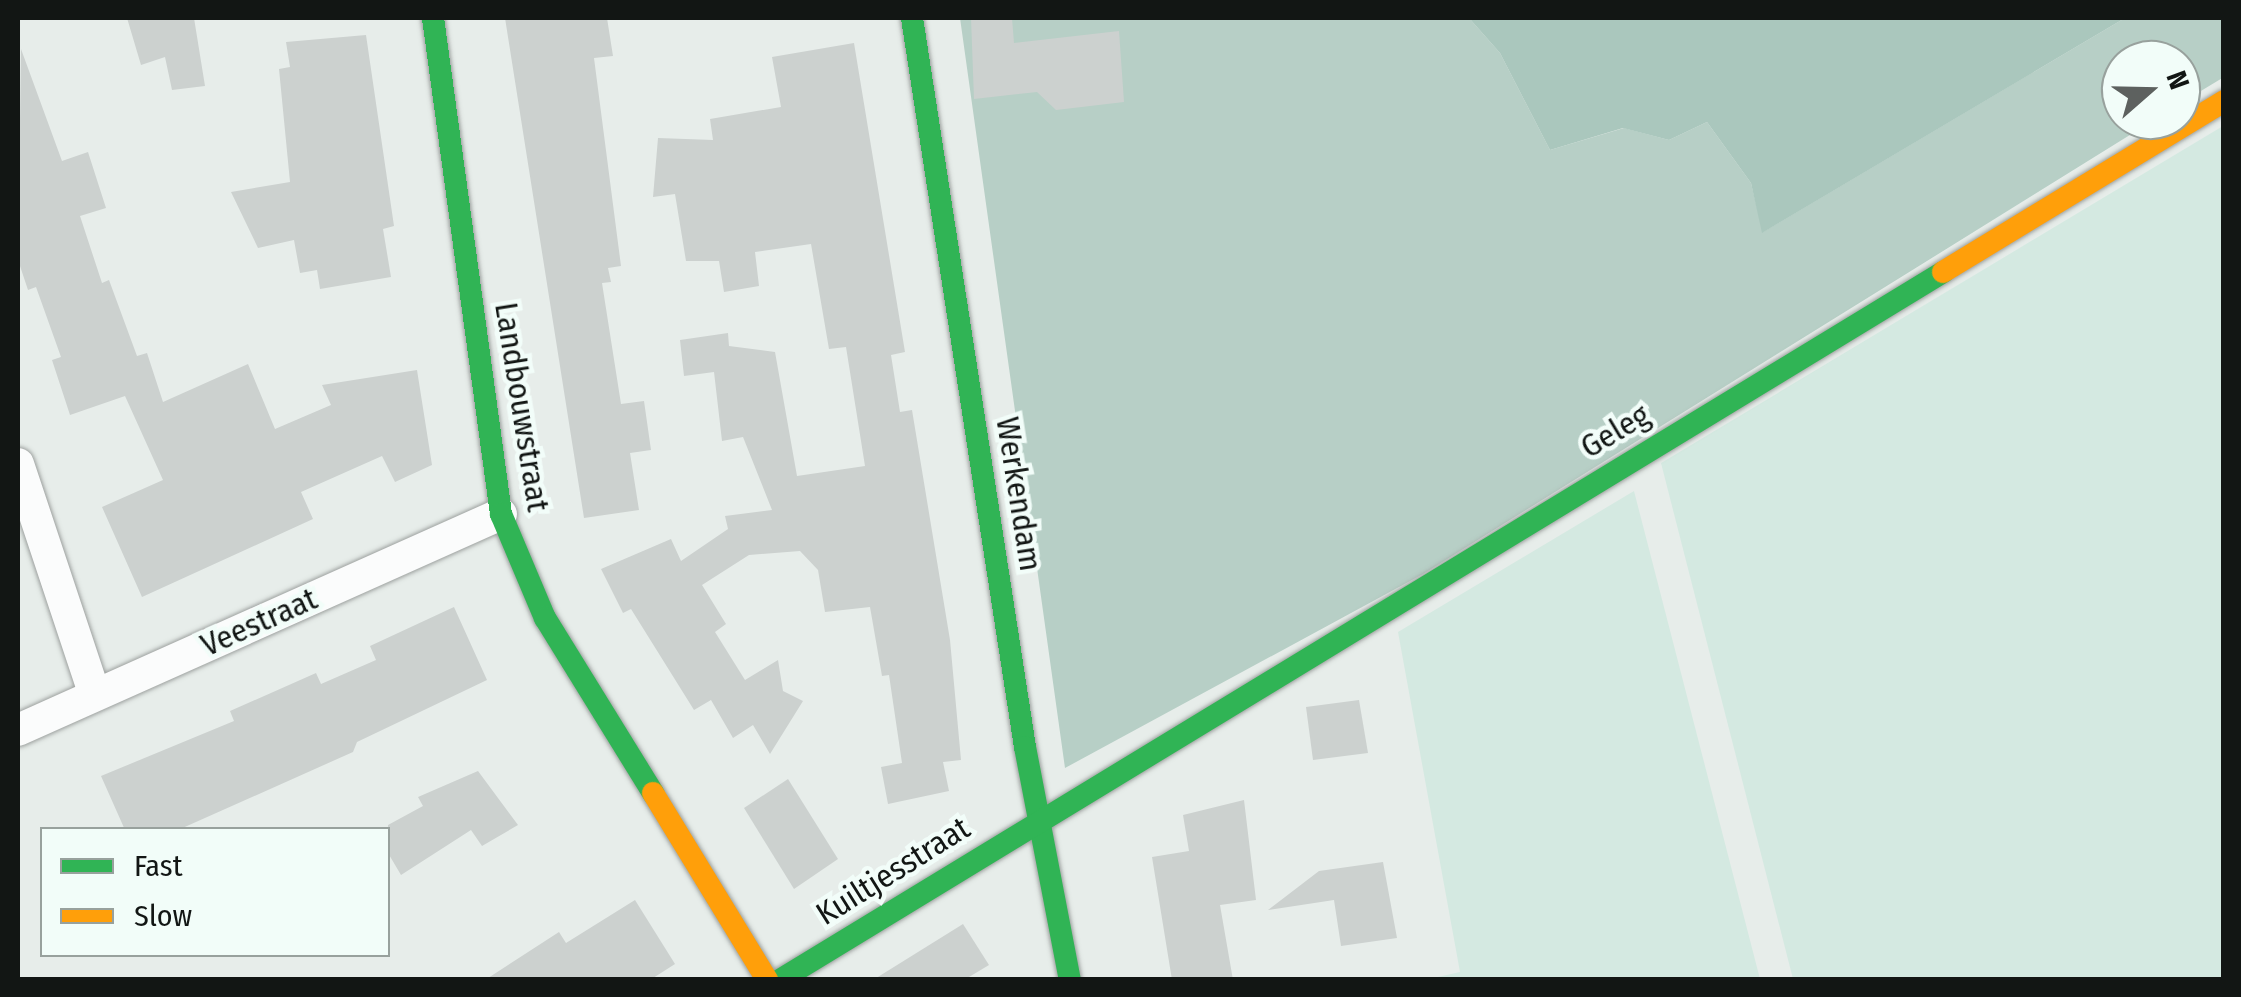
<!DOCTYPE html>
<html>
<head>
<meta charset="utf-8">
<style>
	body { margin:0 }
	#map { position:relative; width:2241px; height:997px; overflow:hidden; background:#e7edea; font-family:"Fira Sans Condensed",sans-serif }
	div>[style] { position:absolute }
	.green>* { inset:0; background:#d4e9e1 }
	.forest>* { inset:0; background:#b7cfc6 }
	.water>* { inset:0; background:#aac7bd }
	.building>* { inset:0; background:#ccd1cf }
	.roads { filter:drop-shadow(0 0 2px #9da19f) drop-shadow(0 0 2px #9da19f) }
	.street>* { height:32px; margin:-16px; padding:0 16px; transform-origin:16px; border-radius:16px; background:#fbfcfc }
	.fast>* { height:22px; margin:-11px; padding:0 11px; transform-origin:11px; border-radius:11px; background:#30b455 }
	.slow>* { height:22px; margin:-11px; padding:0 11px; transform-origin:11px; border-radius:11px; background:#ff9f0a }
	span { translate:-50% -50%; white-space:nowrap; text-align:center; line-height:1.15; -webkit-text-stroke:9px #f2fdf9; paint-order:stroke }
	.street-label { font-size:32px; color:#121614 }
	.frame { position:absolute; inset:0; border:20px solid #121614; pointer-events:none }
	.legend { position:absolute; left:40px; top:827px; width:350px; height:130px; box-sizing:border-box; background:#f2fdf9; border:2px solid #98a19d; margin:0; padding:12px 18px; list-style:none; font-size:30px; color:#121614 }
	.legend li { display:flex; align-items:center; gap:20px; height:50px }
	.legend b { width:50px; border:2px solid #98a19d }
	.north { position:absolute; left:2101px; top:40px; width:100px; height:100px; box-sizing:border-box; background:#f2fdf9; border:2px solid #98a19d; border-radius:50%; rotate:70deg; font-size:28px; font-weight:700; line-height:40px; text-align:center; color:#121614 }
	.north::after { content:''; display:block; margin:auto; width:35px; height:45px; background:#5d615f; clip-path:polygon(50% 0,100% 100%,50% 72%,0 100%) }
</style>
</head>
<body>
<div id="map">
	<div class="green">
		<i style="clip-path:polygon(2223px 126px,2223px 979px,1793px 979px,1661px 463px)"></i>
		<i style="clip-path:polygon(1634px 491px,1760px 979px,1429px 979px,1460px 972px,1398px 632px)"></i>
	</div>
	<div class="forest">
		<i style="clip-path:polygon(960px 18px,1469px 18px,1500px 53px,1550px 150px,1624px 128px,1669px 140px,1707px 122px,1751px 183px,1763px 232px,2125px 18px,2223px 18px,2224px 77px,2181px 103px,2181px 60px,2121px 60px,2121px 120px,2154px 120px,1423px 574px,1065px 768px)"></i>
	</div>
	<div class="water">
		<i style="clip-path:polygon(1469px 18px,2125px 18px,1762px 233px,1751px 183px,1707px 122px,1669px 140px,1623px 128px,1550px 150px,1500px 53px)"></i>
	</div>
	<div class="building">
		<i style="clip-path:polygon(127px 18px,194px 18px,205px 86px,172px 90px,165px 57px,141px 65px)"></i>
		<i style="clip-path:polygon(505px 18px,607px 18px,613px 56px,594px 58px,621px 266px,608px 268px,611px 282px,602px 283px,621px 404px,644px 401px,651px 450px,630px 453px,639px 510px,584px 518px)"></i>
		<i style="clip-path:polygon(971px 18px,1012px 18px,1014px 43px,1119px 31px,1124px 102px,1056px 110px,1037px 92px,974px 99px)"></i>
		<i style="clip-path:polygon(366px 35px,394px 226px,383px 229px,391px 277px,320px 289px,317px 270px,300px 273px,294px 240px,258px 248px,231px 192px,290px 182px,279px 69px,290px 67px,286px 42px)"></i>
		<i style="clip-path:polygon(854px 43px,905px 352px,891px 355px,900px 412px,912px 410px,950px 640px,961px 760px,943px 762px,949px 791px,888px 804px,881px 767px,902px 763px,889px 675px,882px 676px,870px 607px,825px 612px,818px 570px,800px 551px,749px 555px,702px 585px,726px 624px,715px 632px,745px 680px,778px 660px,783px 691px,803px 701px,770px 754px,753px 725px,733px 738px,711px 700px,694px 710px,631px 609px,623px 613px,601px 569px,671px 539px,681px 561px,728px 529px,725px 516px,772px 510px,743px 437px,722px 441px,714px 372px,684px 376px,680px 340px,728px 333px,729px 346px,775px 352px,797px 476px,865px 466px,846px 347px,829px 349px,811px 244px,755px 252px,759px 286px,724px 292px,719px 261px,686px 261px,675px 194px,653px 197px,658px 138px,713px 140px,710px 119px,781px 107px,772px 57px)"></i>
		<i style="clip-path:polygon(21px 49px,62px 161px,88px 152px,106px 208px,80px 216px,102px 283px,109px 280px,137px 356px,147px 353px,163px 402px,248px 364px,275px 429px,331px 405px,322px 385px,417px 370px,432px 465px,395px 482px,382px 456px,301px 492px,313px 519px,142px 597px,102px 507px,163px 480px,125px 396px,70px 415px,52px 360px,61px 357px,36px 287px,28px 290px,18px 260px)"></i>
		<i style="clip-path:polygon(454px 607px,487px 680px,357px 742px,353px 752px,178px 830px,125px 830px,101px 776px,234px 721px,230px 711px,316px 673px,321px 684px,376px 660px,370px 646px)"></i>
		<i style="clip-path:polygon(1359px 700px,1368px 753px,1313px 760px,1306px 707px)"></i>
		<i style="clip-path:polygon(478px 771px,518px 825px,482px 846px,471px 830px,401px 875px,388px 853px,388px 825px,423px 806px,418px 797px)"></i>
		<i style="clip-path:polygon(788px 779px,838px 859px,794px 889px,744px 808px)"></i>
		<i style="clip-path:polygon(1244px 800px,1256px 900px,1220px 905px,1233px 980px,1172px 980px,1152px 857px,1189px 851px,1183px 815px)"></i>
		<i style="clip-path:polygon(1383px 862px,1397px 938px,1341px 946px,1334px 900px,1268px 910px,1319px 871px)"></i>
		<i style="clip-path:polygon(635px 900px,675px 964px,650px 980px,485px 980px,559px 932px,566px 943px)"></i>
		<i style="clip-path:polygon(963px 924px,989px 965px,964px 980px,873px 980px)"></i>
	</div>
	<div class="roads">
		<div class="street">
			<i style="left:18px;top:464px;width:243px;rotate:71.6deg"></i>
			<i style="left:18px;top:730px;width:529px;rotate:-24.09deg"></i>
		</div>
		<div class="fast">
			<i style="left:433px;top:18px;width:501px;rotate:82.19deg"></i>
			<i style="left:501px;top:514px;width:113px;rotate:67.1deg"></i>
			<i style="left:545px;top:618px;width:206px;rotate:58.3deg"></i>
			<i style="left:912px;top:18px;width:738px;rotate:81.19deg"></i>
			<i style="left:1025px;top:747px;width:237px;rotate:79.1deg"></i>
			<i style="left:780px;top:980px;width:1362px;rotate:-31.33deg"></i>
		</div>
		<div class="slow">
			<i style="left:1943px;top:272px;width:329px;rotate:-31.3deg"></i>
			<i style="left:653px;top:793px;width:219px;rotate:58.6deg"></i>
		</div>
	</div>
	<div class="street-label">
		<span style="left:522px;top:407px;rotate:81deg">Landbouwstraat</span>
		<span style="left:1615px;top:431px;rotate:-31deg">Geleg</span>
		<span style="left:1019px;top:494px;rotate:81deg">Werkendam</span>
		<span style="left:259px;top:622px;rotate:-24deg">Veestraat</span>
		<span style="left:893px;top:871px;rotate:-32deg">Kuiltjesstraat</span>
	</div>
	<div class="frame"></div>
	<ul class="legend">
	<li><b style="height:12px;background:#30b455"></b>Fast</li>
	<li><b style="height:12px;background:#ff9f0a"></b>Slow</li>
	</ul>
	<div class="north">N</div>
</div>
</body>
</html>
